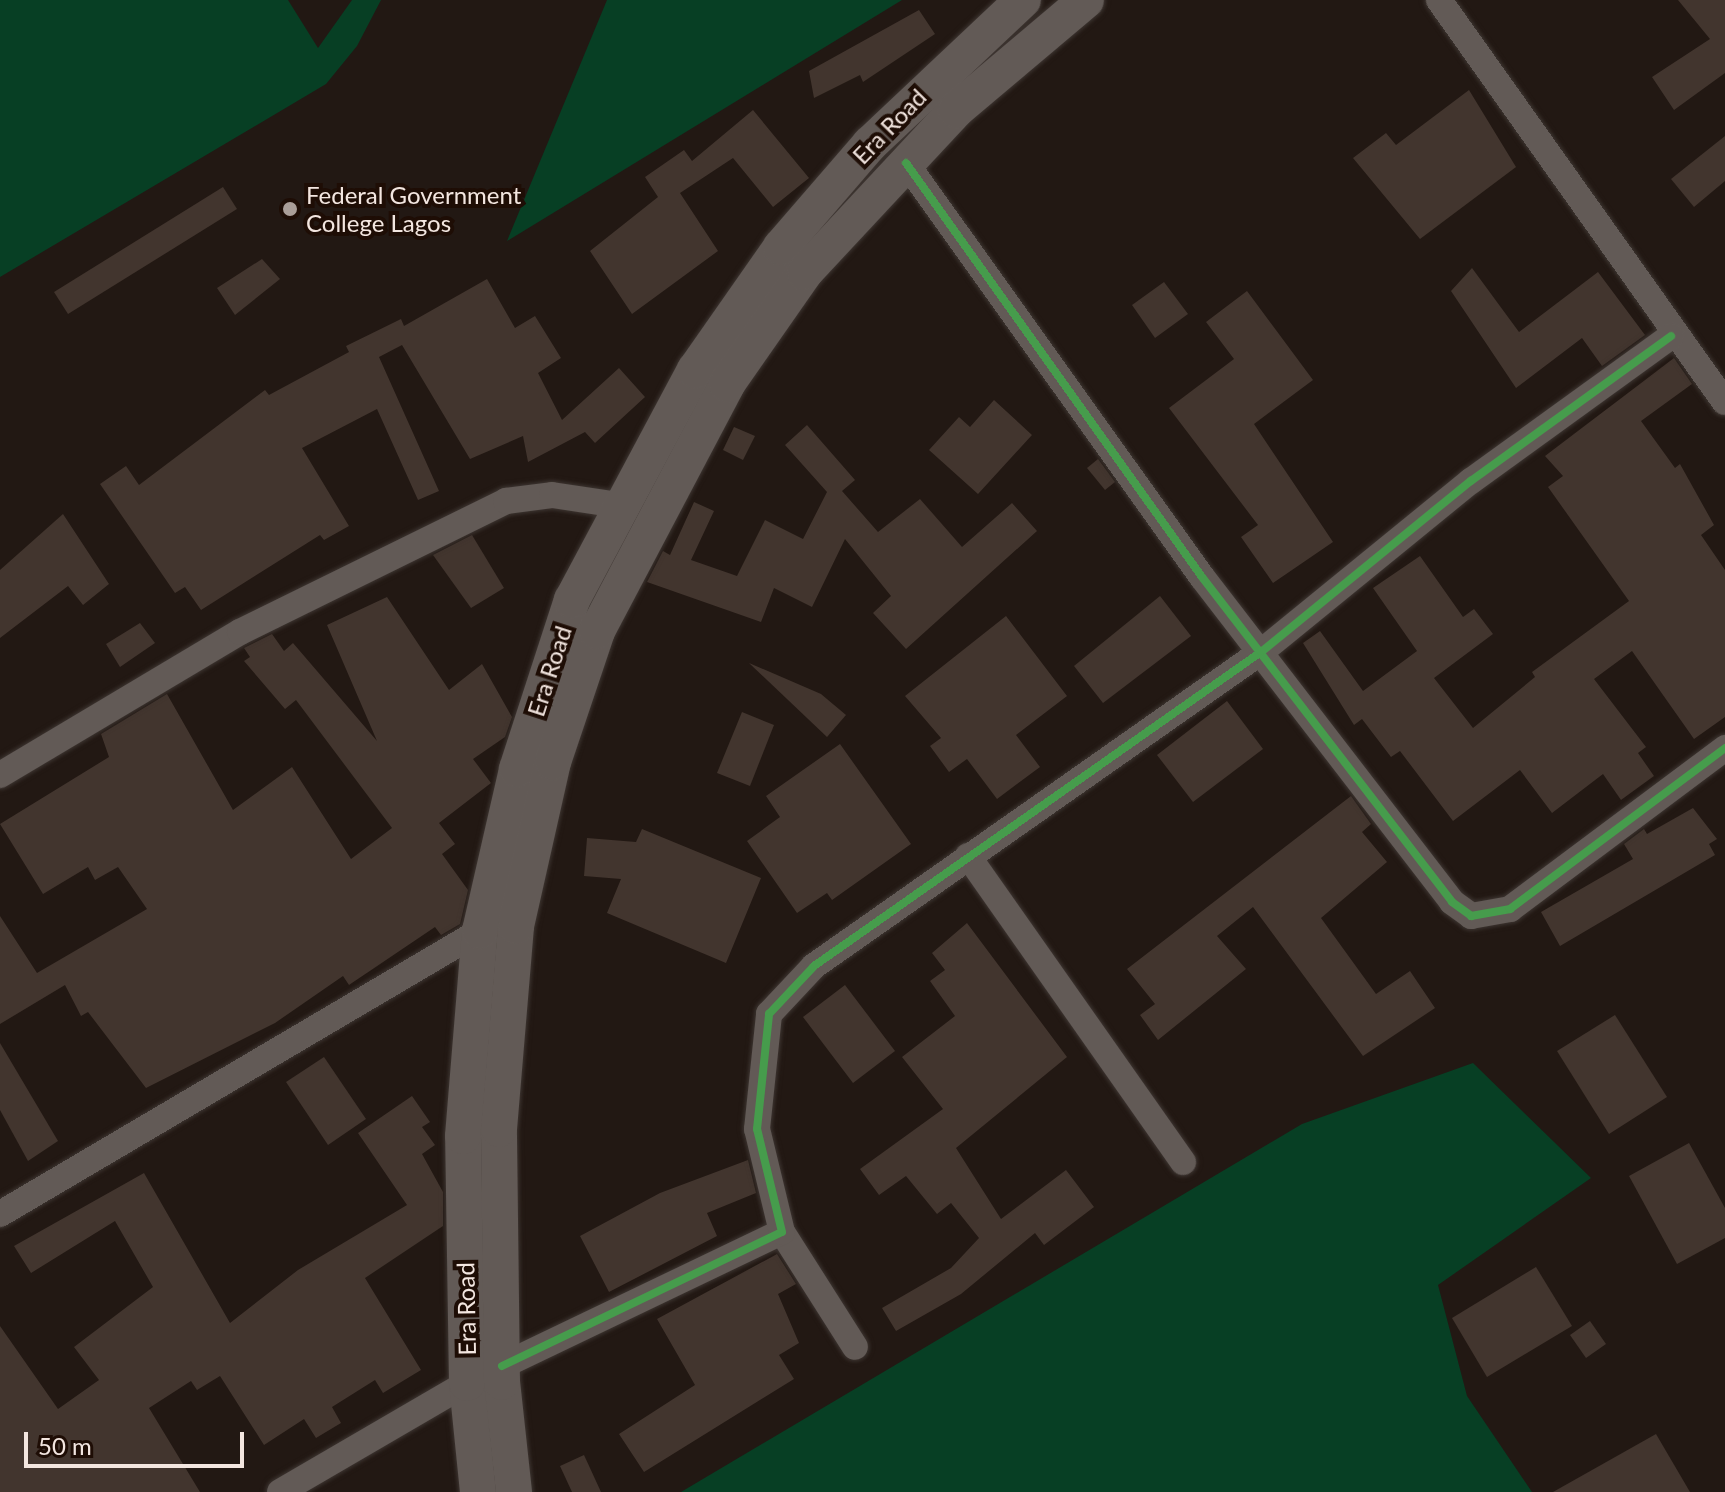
<!DOCTYPE html>
<html>
<head>
<meta charset="utf-8">
<style>
	body { margin:0 }
	#map { position:relative; width:1725px; height:1492px; overflow:hidden; background:#221813; font-family:Lato,sans-serif }
	div>[style] { position:absolute }
	.green>* { inset:0; background:#073f24 }
	.building>* { inset:0; background:#42352e }
	.roads { filter:drop-shadow(0 0 2px #3d3531) drop-shadow(0 0 2px #3d3531) }
	.minor>* { height:26px; margin:-13px; padding:0 13px; transform-origin:13px; border-radius:13px; background:#625a56 }
	.secondary>* { height:36px; margin:-18px; padding:0 18px; transform-origin:18px; border-radius:18px; background:#625a56 }
	.cycleway>* { height:8px; margin:-4px; padding:0 4px; transform-origin:4px; border-radius:4px; background:#469c4c }
	.dots>* { width:22px; height:22px; translate:-50% -50%; box-sizing:border-box; border:4px solid #1e0d05; border-radius:50% }
	span { translate:-50% -50%; white-space:nowrap; text-align:center; line-height:1.15; -webkit-text-stroke:8px #1e0d05; paint-order:stroke }
	.street-label { font-size:24px; color:#f3e6e0 }
	.poi-label { font-size:24px; color:#f3e6e0 }
	.left { translate:0 -50%; text-align:left }
	.scale { position:absolute; left:24px; top:1432px; width:220px; height:36px; box-sizing:border-box; border:4px solid #f3e6e0; border-top:0; padding-left:10px; font-size:24px; line-height:28px; white-space:nowrap; color:#f3e6e0; -webkit-text-stroke:6px #1e0d05; paint-order:stroke }
</style>
</head>
<body>
<div id="map">
	<div class="green">
		<i style="clip-path:polygon(0 0,288px 0,318px 48px,352px 0,381px 0,357px 46px,326px 84px,0 277px)"></i>
		<i style="clip-path:polygon(607px 0,902px 0,507px 241px)"></i>
		<i style="clip-path:polygon(1473px 1063px,1591px 1178px,1438px 1285px,1467px 1396px,1532px 1492px,681px 1492px,1302px 1124px)"></i>
	</div>
	<div class="building">
		<i style="clip-path:polygon(1678px 0,1725px 0,1725px 73px,1674px 110px,1652px 77px,1710px 39px)"></i>
		<i style="clip-path:polygon(919px 10px,935px 34px,863px 82px,860px 75px,814px 98px,809px 71px)"></i>
		<i style="clip-path:polygon(1469px 90px,1516px 167px,1420px 239px,1353px 158px,1386px 133px,1396px 145px)"></i>
		<i style="clip-path:polygon(753px 110px,809px 178px,773px 207px,733px 158px,680px 193px,718px 251px,632px 314px,590px 251px,658px 197px,645px 177px,684px 150px,692px 161px)"></i>
		<i style="clip-path:polygon(1725px 136px,1725px 181px,1694px 207px,1671px 179px)"></i>
		<i style="clip-path:polygon(223px 187px,237px 209px,68px 314px,54px 292px)"></i>
		<i style="clip-path:polygon(262px 259px,280px 279px,235px 315px,217px 288px)"></i>
		<i style="clip-path:polygon(1472px 268px,1519px 332px,1598px 272px,1645px 335px,1602px 366px,1582px 338px,1516px 388px,1451px 291px)"></i>
		<i style="clip-path:polygon(487px 279px,515px 328px,535px 316px,561px 358px,538px 373px,562px 420px,619px 368px,645px 397px,595px 443px,585px 432px,528px 462px,523px 436px,470px 459px,402px 345px,379px 357px,439px 491px,418px 500px,377px 409px,302px 448px,349px 526px,324px 540px,320px 535px,201px 610px,185px 587px,175px 593px,100px 484px,126px 466px,139px 485px,265px 390px,269px 395px,349px 352px,346px 346px,401px 319px,404px 326px)"></i>
		<i style="clip-path:polygon(1164px 282px,1188px 314px,1155px 338px,1132px 305px)"></i>
		<i style="clip-path:polygon(1247px 291px,1313px 380px,1254px 424px,1333px 542px,1273px 583px,1241px 537px,1258px 525px,1169px 408px,1234px 359px,1206px 322px)"></i>
		<i style="clip-path:polygon(1674px 358px,1692px 384px,1641px 421px,1675px 468px,1680px 464px,1714px 525px,1701px 535px,1725px 570px,1725px 717px,1694px 739px,1632px 651px,1594px 679px,1646px 747px,1638px 753px,1654px 776px,1621px 800px,1603px 774px,1552px 813px,1520px 770px,1453px 821px,1400px 751px,1391px 757px,1362px 719px,1354px 725px,1303px 643px,1320px 631px,1363px 691px,1417px 651px,1373px 588px,1420px 556px,1463px 617px,1474px 609px,1493px 634px,1434px 678px,1473px 728px,1535px 677px,1532px 672px,1629px 601px,1548px 487px,1563px 476px,1545px 456px)"></i>
		<i style="clip-path:polygon(994px 400px,1032px 435px,978px 494px,929px 450px,959px 417px,970px 427px)"></i>
		<i style="clip-path:polygon(807px 425px,855px 480px,842px 491px,878px 532px,920px 499px,962px 547px,1012px 503px,1037px 531px,906px 649px,873px 613px,891px 596px,845px 539px,812px 607px,774px 588px,761px 622px,647px 582px,663px 551px,670px 555px,694px 502px,714px 511px,691px 560px,737px 576px,765px 520px,803px 539px,827px 492px,785px 445px)"></i>
		<i style="clip-path:polygon(734px 427px,755px 436px,743px 460px,723px 450px)"></i>
		<i style="clip-path:polygon(1098px 459px,1115px 482px,1105px 490px,1087px 468px)"></i>
		<i style="clip-path:polygon(63px 514px,109px 584px,83px 605px,68px 586px,0 638px,0 570px)"></i>
		<i style="clip-path:polygon(472px 535px,504px 588px,471px 608px,433px 555px)"></i>
		<i style="clip-path:polygon(1160px 596px,1191px 636px,1103px 703px,1074px 666px)"></i>
		<i style="clip-path:polygon(387px 597px,449px 690px,482px 664px,512px 717px,505px 737px,473px 759px,491px 783px,439px 823px,455px 844px,442px 854px,468px 890px,460px 924px,441px 935px,435px 927px,349px 985px,343px 976px,275px 1023px,146px 1088px,88px 1012px,81px 1016px,65px 985px,0 1024px,0 916px,37px 973px,147px 909px,118px 867px,95px 880px,88px 867px,43px 894px,0 824px,109px 757px,101px 734px,167px 694px,233px 810px,292px 767px,351px 859px,392px 828px,296px 700px,285px 709px,244px 661px,250px 657px,244px 648px,272px 634px,284px 651px,293px 643px,377px 741px,327px 625px)"></i>
		<i style="clip-path:polygon(1006px 616px,1067px 696px,1016px 735px,1040px 767px,997px 799px,967px 759px,949px 772px,930px 746px,941px 738px,905px 696px)"></i>
		<i style="clip-path:polygon(140px 623px,155px 643px,120px 667px,106px 644px)"></i>
		<i style="clip-path:polygon(749px 663px,821px 694px,846px 715px,827px 737px)"></i>
		<i style="clip-path:polygon(1227px 701px,1263px 749px,1193px 802px,1157px 755px)"></i>
		<i style="clip-path:polygon(742px 712px,774px 725px,750px 786px,717px 773px)"></i>
		<i style="clip-path:polygon(840px 744px,911px 844px,832px 900px,827px 893px,797px 913px,747px 841px,780px 817px,766px 796px)"></i>
		<i style="clip-path:polygon(1351px 796px,1371px 824px,1362px 832px,1387px 862px,1321px 918px,1376px 994px,1410px 971px,1435px 1008px,1363px 1056px,1253px 907px,1217px 936px,1246px 969px,1158px 1040px,1140px 1015px,1155px 1004px,1127px 969px)"></i>
		<i style="clip-path:polygon(1693px 808px,1717px 839px,1709px 844px,1715px 855px,1560px 946px,1541px 912px,1633px 859px,1624px 844px,1644px 829px,1647px 834px)"></i>
		<i style="clip-path:polygon(642px 829px,761px 878px,726px 963px,607px 913px,621px 879px,584px 876px,587px 838px,636px 842px)"></i>
		<i style="clip-path:polygon(967px 923px,1067px 1057px,956px 1148px,1001px 1219px,1066px 1170px,1094px 1207px,1044px 1245px,1035px 1233px,961px 1294px,896px 1331px,882px 1308px,951px 1268px,979px 1238px,951px 1203px,937px 1214px,906px 1176px,879px 1195px,860px 1169px,943px 1109px,902px 1057px,955px 1016px,930px 981px,945px 970px,932px 953px)"></i>
		<i style="clip-path:polygon(845px 985px,895px 1051px,853px 1083px,803px 1017px)"></i>
		<i style="clip-path:polygon(1615px 1015px,1667px 1097px,1609px 1134px,1557px 1051px)"></i>
		<i style="clip-path:polygon(0 1043px,58px 1141px,28px 1161px,0 1110px)"></i>
		<i style="clip-path:polygon(324px 1057px,366px 1119px,328px 1145px,286px 1082px)"></i>
		<i style="clip-path:polygon(412px 1096px,430px 1122px,422px 1127px,435px 1145px,422px 1154px,443px 1192px,443px 1226px,365px 1278px,421px 1370px,383px 1393px,375px 1380px,332px 1407px,341px 1423px,316px 1438px,304px 1419px,264px 1445px,220px 1376px,197px 1390px,191px 1381px,149px 1408px,200px 1492px,0 1492px,0 1326px,58px 1409px,99px 1380px,74px 1347px,153px 1287px,115px 1221px,31px 1273px,14px 1246px,144px 1173px,230px 1323px,298px 1270px,407px 1205px,358px 1133px)"></i>
		<i style="clip-path:polygon(1689px 1143px,1725px 1208px,1725px 1238px,1677px 1264px,1629px 1176px)"></i>
		<i style="clip-path:polygon(748px 1160px,756px 1193px,707px 1213px,717px 1236px,609px 1292px,580px 1236px,660px 1193px)"></i>
		<i style="clip-path:polygon(777px 1254px,796px 1284px,778px 1294px,799px 1343px,779px 1355px,794px 1379px,644px 1472px,619px 1434px,695px 1385px,657px 1319px)"></i>
		<i style="clip-path:polygon(1536px 1267px,1572px 1326px,1487px 1377px,1452px 1318px)"></i>
		<i style="clip-path:polygon(1590px 1321px,1606px 1344px,1586px 1358px,1570px 1335px)"></i>
		<i style="clip-path:polygon(1656px 1434px,1690px 1492px,1553px 1492px)"></i>
		<i style="clip-path:polygon(584px 1455px,601px 1492px,572px 1492px,560px 1466px)"></i>
	</div>
	<div class="roads">
		<div class="minor">
			<i style="left:1439px;top:0;width:493px;rotate:54.6deg"></i>
			<i style="left:906px;top:163px;width:509px;rotate:54.44deg"></i>
			<i style="left:1202px;top:577px;width:410px;rotate:52.4deg"></i>
			<i style="left:1452px;top:902px;width:24px;rotate:36deg"></i>
			<i style="left:1471px;top:916px;width:40px;rotate:-10deg"></i>
			<i style="left:1510px;top:909px;width:269px;rotate:-36.8deg"></i>
			<i style="left:0;top:775px;width:279px;rotate:-30.8deg"></i>
			<i style="left:240px;top:632px;width:297px;rotate:-26.2deg"></i>
			<i style="left:506px;top:501px;width:46px;rotate:-7.4deg"></i>
			<i style="left:552px;top:495px;width:68px;rotate:8.5deg"></i>
			<i style="left:968px;top:856px;width:374px;rotate:54.9deg"></i>
			<i style="left:0;top:1214px;width:557px;rotate:-30.52deg"></i>
			<i style="left:782px;top:1232px;width:136px;rotate:57.6deg"></i>
			<i style="left:502px;top:1366px;width:310px;rotate:-25.6deg"></i>
			<i style="left:782px;top:1232px;width:106px;rotate:-103.6deg"></i>
			<i style="left:757px;top:1129px;width:116px;rotate:-84deg"></i>
			<i style="left:769px;top:1014px;width:66px;rotate:-46.8deg"></i>
			<i style="left:814px;top:966px;width:546px;rotate:-35.09deg"></i>
			<i style="left:1261px;top:652px;width:271px;rotate:-39.2deg"></i>
			<i style="left:1471px;top:481px;width:247px;rotate:-35.9deg"></i>
			<i style="left:280px;top:1492px;width:216px;rotate:-30.2deg"></i>
		</div>
		<div class="secondary">
			<i style="left:478px;top:1492px;width:110px;rotate:-95.8deg"></i>
			<i style="left:467px;top:1383px;width:247px;rotate:-90.9deg"></i>
			<i style="left:463px;top:1136px;width:206px;rotate:-85.3deg"></i>
			<i style="left:480px;top:931px;width:166px;rotate:-77.1deg"></i>
			<i style="left:517px;top:769px;width:178px;rotate:-72deg"></i>
			<i style="left:572px;top:600px;width:261px;rotate:-61.9deg"></i>
			<i style="left:695px;top:370px;width:150px;rotate:-55deg"></i>
			<i style="left:781px;top:247px;width:136px;rotate:-49.2deg"></i>
			<i style="left:870px;top:144px;width:210px;rotate:-43.3deg"></i>
			<i style="left:514px;top:1492px;width:111px;rotate:-96.2deg"></i>
			<i style="left:502px;top:1382px;width:253px;rotate:-90.7deg"></i>
			<i style="left:499px;top:1129px;width:204px;rotate:-85.2deg"></i>
			<i style="left:516px;top:926px;width:168px;rotate:-77.3deg"></i>
			<i style="left:553px;top:762px;width:138px;rotate:-71.4deg"></i>
			<i style="left:597px;top:631px;width:279px;rotate:-62.2deg"></i>
			<i style="left:727px;top:384px;width:136px;rotate:-55.1deg"></i>
			<i style="left:805px;top:272px;width:221px;rotate:-47deg"></i>
			<i style="left:956px;top:110px;width:170px;rotate:-40.2deg"></i>
		</div>
	</div>
	<div class="cycleway">
		<i style="left:906px;top:163px;width:509px;rotate:54.44deg"></i>
		<i style="left:1202px;top:577px;width:410px;rotate:52.4deg"></i>
		<i style="left:1452px;top:902px;width:24px;rotate:36deg"></i>
		<i style="left:1471px;top:916px;width:40px;rotate:-10deg"></i>
		<i style="left:1510px;top:909px;width:269px;rotate:-36.8deg"></i>
		<i style="left:502px;top:1366px;width:310px;rotate:-25.6deg"></i>
		<i style="left:782px;top:1232px;width:106px;rotate:-103.6deg"></i>
		<i style="left:757px;top:1129px;width:116px;rotate:-84deg"></i>
		<i style="left:769px;top:1014px;width:66px;rotate:-46.8deg"></i>
		<i style="left:814px;top:966px;width:546px;rotate:-35.09deg"></i>
		<i style="left:1261px;top:652px;width:271px;rotate:-39.2deg"></i>
		<i style="left:1471px;top:481px;width:247px;rotate:-35.9deg"></i>
	</div>
	<div class="dots">
		<i style="left:290px;top:209px;background:#aa9e98"></i>
	</div>
	<div class="street-label">
		<span style="left:889px;top:126px;rotate:-46deg">Era Road</span>
		<span style="left:549px;top:671px;rotate:-72deg">Era Road</span>
		<span style="left:466px;top:1309px;rotate:-91deg">Era Road</span>
	</div>
	<div class="poi-label">
		<span class="left" style="left:306px;top:209px">Federal Government<br>College Lagos</span>
	</div>
	<div class="scale">50 m</div>
</div>
</body>
</html>
